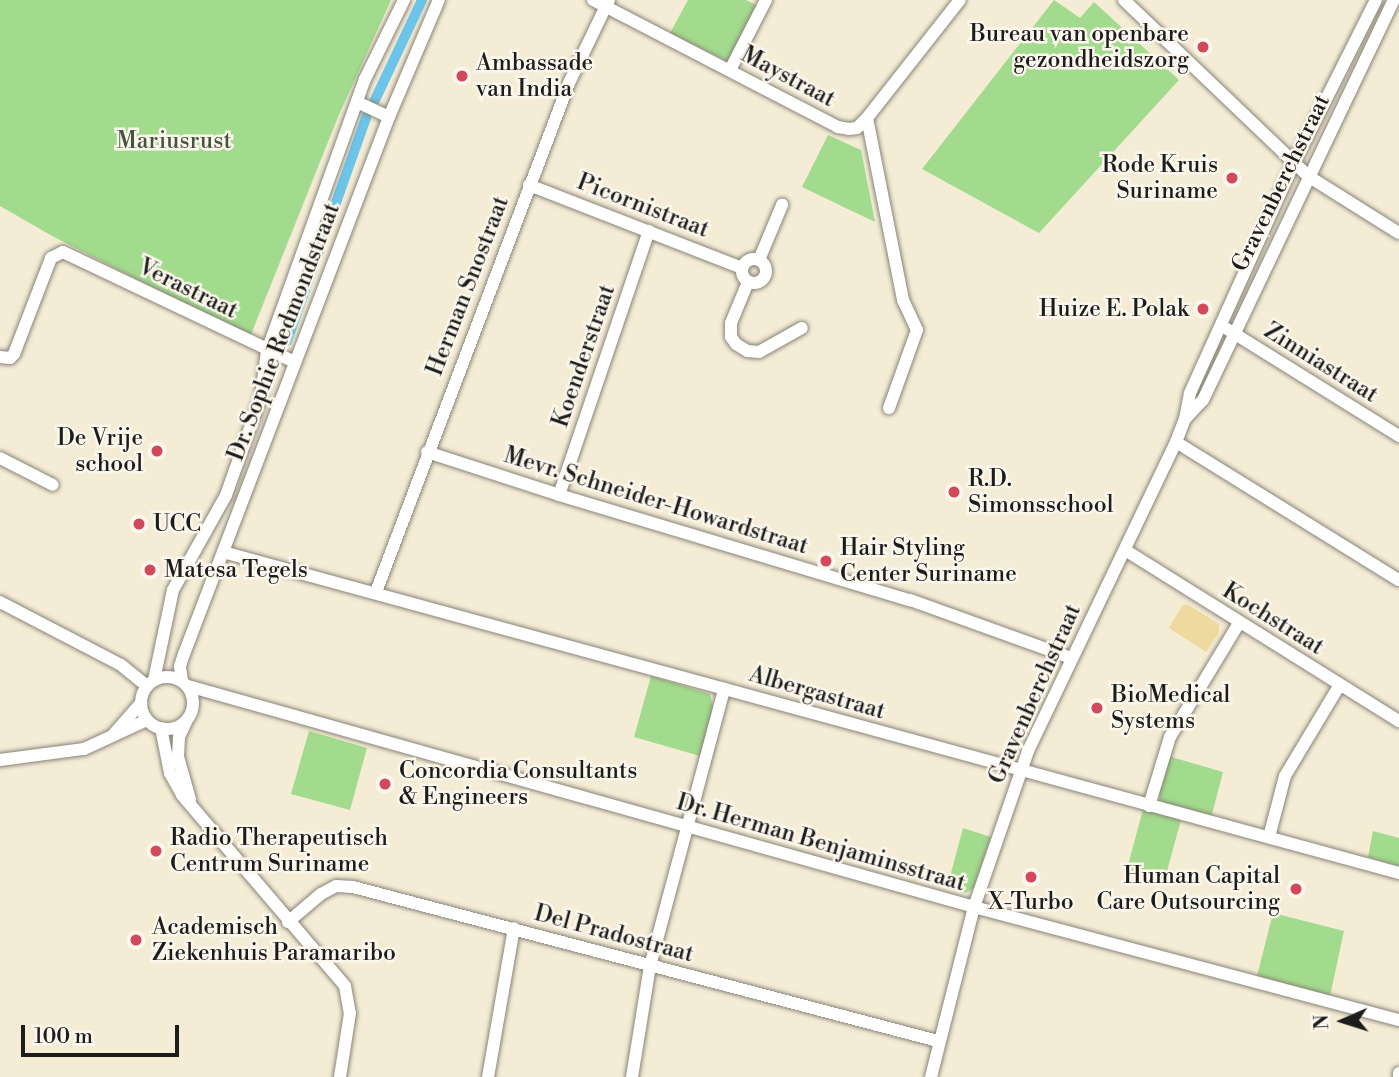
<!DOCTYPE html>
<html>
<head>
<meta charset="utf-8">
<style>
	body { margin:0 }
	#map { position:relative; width:1399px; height:1077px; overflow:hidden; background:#f5ecd6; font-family:"Libre Bodoni",serif }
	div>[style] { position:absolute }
	.green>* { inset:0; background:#a2db8d }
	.sand>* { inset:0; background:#eeda9e }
	.canal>* { height:10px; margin:-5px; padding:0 5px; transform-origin:5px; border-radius:5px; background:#6cc4e9 }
	.roads { filter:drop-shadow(0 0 2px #888479) drop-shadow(0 0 2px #888479) }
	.minor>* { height:12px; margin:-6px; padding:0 6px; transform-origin:6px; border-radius:6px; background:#fff }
	.minor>.ring { margin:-6px; padding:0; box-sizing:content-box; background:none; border:12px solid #fff; border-radius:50% }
	.dots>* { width:19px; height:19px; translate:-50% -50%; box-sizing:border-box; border:4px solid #fbf7ec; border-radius:50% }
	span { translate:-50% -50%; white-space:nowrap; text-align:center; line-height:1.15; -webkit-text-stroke:5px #fbf7ec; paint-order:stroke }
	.poi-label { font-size:23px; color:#1c1c1c }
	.right { translate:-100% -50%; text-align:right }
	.left { translate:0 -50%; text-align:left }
	.street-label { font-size:23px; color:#1c1c1c }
	.park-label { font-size:23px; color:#44553e }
	.north { position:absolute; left:1308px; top:986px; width:70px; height:70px; -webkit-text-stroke:5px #fbf7ec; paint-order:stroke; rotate:267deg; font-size:19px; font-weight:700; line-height:28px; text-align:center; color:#1c1c1c }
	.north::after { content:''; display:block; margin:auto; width:24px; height:32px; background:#1c1c1c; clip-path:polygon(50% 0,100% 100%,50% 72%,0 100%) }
	.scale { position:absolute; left:21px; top:1025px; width:158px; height:32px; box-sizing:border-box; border:4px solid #1c1c1c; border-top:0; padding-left:9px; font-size:21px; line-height:24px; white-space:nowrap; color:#1c1c1c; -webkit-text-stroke:5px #fbf7ec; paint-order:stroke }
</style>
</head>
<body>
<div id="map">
	<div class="green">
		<i style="clip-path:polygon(0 0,391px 0,338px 117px,250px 337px,54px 237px,0 206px)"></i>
		<i style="clip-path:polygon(688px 0,746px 0,758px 6px,729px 62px,670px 33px)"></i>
		<i style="clip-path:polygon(1054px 0,1080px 18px,1094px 2px,1179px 80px,1039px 233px,922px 169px)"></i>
		<i style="clip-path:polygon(828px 135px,861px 150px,875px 222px,802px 187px)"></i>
		<i style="clip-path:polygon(651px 676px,710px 694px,713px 708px,700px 756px,634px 737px)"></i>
		<i style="clip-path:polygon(309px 731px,367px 748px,350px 810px,291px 794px)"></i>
		<i style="clip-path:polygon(1168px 756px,1223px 772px,1211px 818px,1166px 806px,1161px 801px,1158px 792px)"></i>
		<i style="clip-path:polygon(1143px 809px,1181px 820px,1164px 882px,1126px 873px)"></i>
		<i style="clip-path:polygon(963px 828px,991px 837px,974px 888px,966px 893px,947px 888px)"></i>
		<i style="clip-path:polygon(1373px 831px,1399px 838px,1399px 866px,1368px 857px)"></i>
		<i style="clip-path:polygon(1273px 913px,1344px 931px,1330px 996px,1257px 976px)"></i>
	</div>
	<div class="sand">
		<i style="clip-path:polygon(1187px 604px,1219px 624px,1219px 632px,1206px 652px,1169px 628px,1182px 606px)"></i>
	</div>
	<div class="canal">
		<i style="left:375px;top:100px;width:110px;rotate:-64.8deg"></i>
		<i style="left:287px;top:341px;width:237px;rotate:-70.5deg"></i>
	</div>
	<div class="roads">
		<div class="minor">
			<i style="left:593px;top:0;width:276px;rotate:27.4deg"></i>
			<i style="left:838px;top:127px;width:11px;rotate:10deg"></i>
			<i style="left:849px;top:129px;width:8px;rotate:-7deg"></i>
			<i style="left:857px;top:128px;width:14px;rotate:-45deg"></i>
			<i style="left:867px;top:118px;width:150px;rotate:-51.8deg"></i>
			<i style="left:1124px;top:0;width:255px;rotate:43.7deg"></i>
			<i style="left:1308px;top:176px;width:107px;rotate:32.1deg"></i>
			<i style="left:730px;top:70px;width:79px;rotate:-62.8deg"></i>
			<i style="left:357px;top:102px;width:35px;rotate:25deg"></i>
			<i style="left:867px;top:118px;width:186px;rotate:78.8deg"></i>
			<i style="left:903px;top:300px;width:33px;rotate:65deg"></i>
			<i style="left:917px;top:330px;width:83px;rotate:109.7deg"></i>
			<i style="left:529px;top:185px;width:229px;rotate:21.3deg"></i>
			<i class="ring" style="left:742px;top:259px;width:12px;height:12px"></i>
			<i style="left:759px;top:260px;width:60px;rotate:-67.3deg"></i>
			<i style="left:748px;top:282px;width:44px;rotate:112.5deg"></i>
			<i style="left:731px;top:323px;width:14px;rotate:90deg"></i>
			<i style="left:731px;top:337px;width:9px;rotate:54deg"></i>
			<i style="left:736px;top:344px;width:13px;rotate:32deg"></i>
			<i style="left:747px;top:351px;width:12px;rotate:5deg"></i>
			<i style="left:759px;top:352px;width:49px;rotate:-29.2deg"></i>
			<i style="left:1227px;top:329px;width:203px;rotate:31.9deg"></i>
			<i style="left:0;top:357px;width:10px;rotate:6deg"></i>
			<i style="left:10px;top:358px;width:6px;rotate:-45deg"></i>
			<i style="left:14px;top:354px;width:103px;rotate:-68.9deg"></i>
			<i style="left:51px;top:258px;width:13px;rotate:-27deg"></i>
			<i style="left:63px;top:252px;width:257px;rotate:25.4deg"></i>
			<i style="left:1185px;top:419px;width:26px;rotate:-47deg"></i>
			<i style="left:1203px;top:400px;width:443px;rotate:-64.5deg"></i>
			<i style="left:1176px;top:442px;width:262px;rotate:31.8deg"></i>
			<i style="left:427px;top:452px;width:139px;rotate:18deg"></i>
			<i style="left:559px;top:495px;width:366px;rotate:16.7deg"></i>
			<i style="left:910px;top:600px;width:171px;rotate:19.8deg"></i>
			<i style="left:0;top:458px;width:59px;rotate:27deg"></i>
			<i style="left:559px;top:495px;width:279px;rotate:-71.2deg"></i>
			<i style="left:1125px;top:550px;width:323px;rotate:32deg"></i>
			<i style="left:223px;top:552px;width:1219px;rotate:15.27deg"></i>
			<i style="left:376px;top:592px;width:544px;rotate:-69.23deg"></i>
			<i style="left:569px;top:83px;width:92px;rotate:-64.3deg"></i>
			<i style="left:0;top:602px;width:136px;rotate:27.5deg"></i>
			<i style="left:121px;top:665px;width:33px;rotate:39deg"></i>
			<i class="ring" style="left:141px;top:677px;width:40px;height:40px"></i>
			<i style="left:154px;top:680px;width:92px;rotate:-78.1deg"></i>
			<i style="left:173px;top:590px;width:109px;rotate:-60.8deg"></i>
			<i style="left:226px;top:495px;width:104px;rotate:-70.3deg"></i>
			<i style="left:261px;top:397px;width:46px;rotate:-82.6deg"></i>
			<i style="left:267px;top:351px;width:289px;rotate:-70.2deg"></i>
			<i style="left:365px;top:79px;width:88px;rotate:-63.7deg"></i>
			<i style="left:182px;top:681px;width:15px;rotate:-98deg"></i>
			<i style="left:180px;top:666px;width:13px;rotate:-72deg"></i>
			<i style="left:184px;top:654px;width:575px;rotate:-69.11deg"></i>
			<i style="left:389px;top:117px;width:127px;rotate:-66.9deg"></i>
			<i style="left:188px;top:686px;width:816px;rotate:15.7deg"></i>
			<i style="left:974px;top:907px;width:440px;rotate:14.9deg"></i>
			<i style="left:186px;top:722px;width:17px;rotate:115deg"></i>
			<i style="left:179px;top:737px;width:20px;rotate:93deg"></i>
			<i style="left:178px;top:757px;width:44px;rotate:74.1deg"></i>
			<i style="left:161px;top:728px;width:46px;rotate:78.7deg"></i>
			<i style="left:170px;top:773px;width:25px;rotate:61deg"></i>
			<i style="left:182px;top:795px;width:251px;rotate:49.5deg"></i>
			<i style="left:345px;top:986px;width:27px;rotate:80deg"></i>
			<i style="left:350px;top:1013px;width:65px;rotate:98.9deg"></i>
			<i style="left:113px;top:735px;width:43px;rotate:-48.8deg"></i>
			<i style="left:0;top:760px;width:85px;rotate:-7.5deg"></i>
			<i style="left:84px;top:749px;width:69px;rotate:-24.7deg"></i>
			<i style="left:1149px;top:806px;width:72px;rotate:-73.1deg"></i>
			<i style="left:1170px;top:737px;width:133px;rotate:-58.8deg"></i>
			<i style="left:1269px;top:837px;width:63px;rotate:-75.3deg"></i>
			<i style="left:1285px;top:776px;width:105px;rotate:-59deg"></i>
			<i style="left:288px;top:922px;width:43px;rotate:-40.3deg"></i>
			<i style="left:321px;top:894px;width:17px;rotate:-28deg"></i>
			<i style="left:336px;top:886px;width:17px;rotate:3deg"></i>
			<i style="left:353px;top:887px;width:605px;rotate:14.75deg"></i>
			<i style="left:488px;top:1077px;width:151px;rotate:-80.1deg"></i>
			<i style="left:632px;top:1077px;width:112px;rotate:-80.8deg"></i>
			<i style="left:650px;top:966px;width:287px;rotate:-75deg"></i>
			<i style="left:931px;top:1077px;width:175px;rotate:-75.8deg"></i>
			<i style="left:974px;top:907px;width:165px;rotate:-70.9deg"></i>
			<i style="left:1028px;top:751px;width:343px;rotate:-64.4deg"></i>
			<i style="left:1176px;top:442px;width:25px;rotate:-69deg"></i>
			<i style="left:1185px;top:419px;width:26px;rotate:-79deg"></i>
			<i style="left:1190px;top:393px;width:252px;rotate:-65.7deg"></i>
			<i style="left:1294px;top:163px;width:182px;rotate:-63.3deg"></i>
			<i style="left:1399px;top:1077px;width:4px;rotate:-90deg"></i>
		</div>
	</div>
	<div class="dots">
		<i style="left:1203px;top:47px;background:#d1495b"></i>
		<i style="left:462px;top:76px;background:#d1495b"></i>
		<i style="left:1232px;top:178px;background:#d1495b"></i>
		<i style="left:1203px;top:309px;background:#d1495b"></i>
		<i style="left:157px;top:451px;background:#d1495b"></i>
		<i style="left:954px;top:492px;background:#d1495b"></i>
		<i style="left:139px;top:524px;background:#d1495b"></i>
		<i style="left:826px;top:561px;background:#d1495b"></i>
		<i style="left:150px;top:570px;background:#d1495b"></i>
		<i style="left:1097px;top:708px;background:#d1495b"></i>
		<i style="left:385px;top:784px;background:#d1495b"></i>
		<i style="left:156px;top:851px;background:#d1495b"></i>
		<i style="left:1031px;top:877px;background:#d1495b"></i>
		<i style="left:1296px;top:889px;background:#d1495b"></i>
		<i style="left:136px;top:940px;background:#d1495b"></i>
	</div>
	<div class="poi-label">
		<span class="right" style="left:1189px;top:47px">Bureau van openbare<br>gezondheidszorg</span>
		<span class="left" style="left:476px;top:76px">Ambassade<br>van India</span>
		<span class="right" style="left:1218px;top:178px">Rode Kruis<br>Suriname</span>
		<span class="right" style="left:1189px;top:309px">Huize E. Polak</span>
		<span class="right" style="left:143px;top:451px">De Vrije<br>school</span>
		<span class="left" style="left:968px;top:492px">R.D.<br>Simonsschool</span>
		<span class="left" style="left:153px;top:524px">UCC</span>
		<span class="left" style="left:840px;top:561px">Hair Styling<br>Center Suriname</span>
		<span class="left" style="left:164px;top:570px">Matesa Tegels</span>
		<span class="left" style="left:1111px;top:708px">BioMedical<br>Systems</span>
		<span class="left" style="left:399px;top:784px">Concordia Consultants<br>&amp; Engineers</span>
		<span class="left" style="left:170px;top:851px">Radio Therapeutisch<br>Centrum Suriname</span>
		<span class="right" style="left:1280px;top:889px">Human Capital<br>Care Outsourcing</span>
		<span style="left:1031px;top:902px">X-Turbo</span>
		<span class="left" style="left:152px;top:940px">Academisch<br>Ziekenhuis Paramaribo</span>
	</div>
	<div class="street-label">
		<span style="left:788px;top:77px;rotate:28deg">Maystraat</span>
		<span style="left:1281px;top:183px;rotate:-64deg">Gravenberchstraat</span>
		<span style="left:643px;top:206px;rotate:21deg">Picornistraat</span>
		<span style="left:468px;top:286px;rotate:-69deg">Herman Snostraat</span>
		<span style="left:188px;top:289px;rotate:26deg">Verastraat</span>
		<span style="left:284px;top:332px;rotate:-69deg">Dr. Sophie Redmondstraat</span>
		<span style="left:584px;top:356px;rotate:-71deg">Koenderstraat</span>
		<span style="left:1321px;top:363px;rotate:32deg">Zinniastraat</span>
		<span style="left:656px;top:501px;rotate:17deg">Mevr. Schneider-Howardstraat</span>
		<span style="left:1273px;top:619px;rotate:32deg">Kochstraat</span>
		<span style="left:817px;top:693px;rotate:16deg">Albergastraat</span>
		<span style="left:1035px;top:694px;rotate:-66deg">Gravenberchstraat</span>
		<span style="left:821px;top:843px;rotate:16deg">Dr. Herman Benjaminsstraat</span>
		<span style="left:614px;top:934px;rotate:15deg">Del Pradostraat</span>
	</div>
	<div class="park-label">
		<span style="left:174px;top:141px">Mariusrust</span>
	</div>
	<div class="north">N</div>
	<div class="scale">100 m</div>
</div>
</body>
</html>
